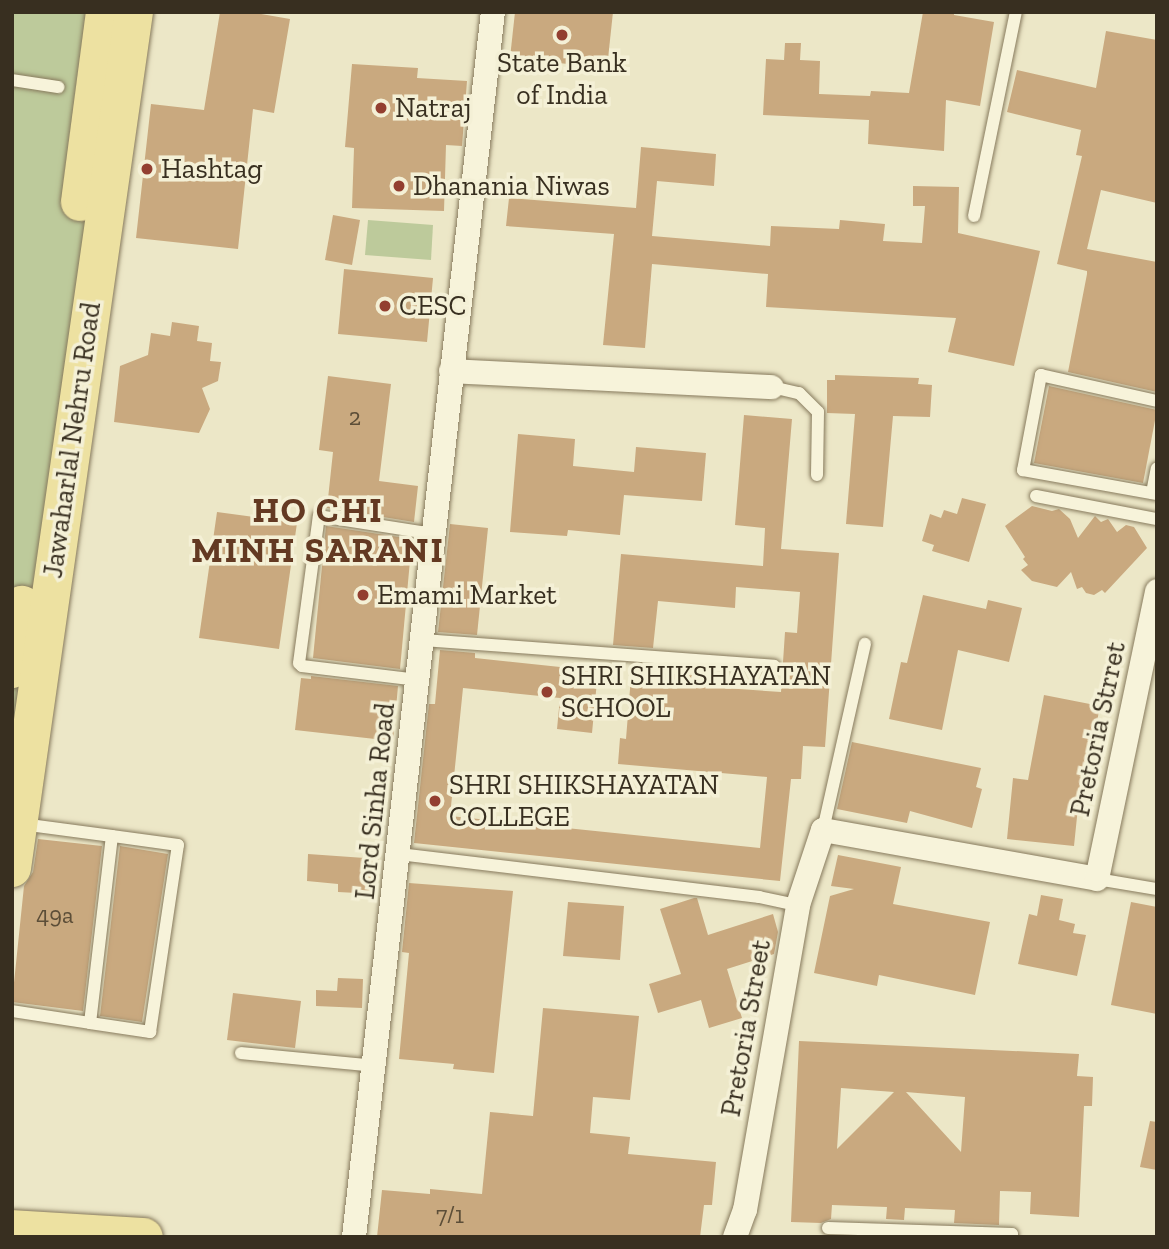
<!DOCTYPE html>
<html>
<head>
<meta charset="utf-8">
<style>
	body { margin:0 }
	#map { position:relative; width:1169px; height:1249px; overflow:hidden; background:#ece7c7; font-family:"Zilla Slab",serif }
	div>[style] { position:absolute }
	.green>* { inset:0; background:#bdca9b }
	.building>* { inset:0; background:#c9a97f }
	.roads { filter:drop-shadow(0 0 2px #877a5d) drop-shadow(0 0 2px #877a5d) }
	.lane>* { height:12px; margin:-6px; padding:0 6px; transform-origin:6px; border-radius:6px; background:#f7f3da }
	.street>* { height:24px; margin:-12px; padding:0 12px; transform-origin:12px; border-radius:12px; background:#f7f3da }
	.primary>* { height:38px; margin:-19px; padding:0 19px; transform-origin:19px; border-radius:19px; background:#ede1a1 }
	.dots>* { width:19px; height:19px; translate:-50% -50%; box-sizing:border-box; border:4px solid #f4f0d6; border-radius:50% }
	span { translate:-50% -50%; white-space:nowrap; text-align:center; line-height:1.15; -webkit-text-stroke:7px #f4f0d6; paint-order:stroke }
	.number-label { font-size:24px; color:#5c4e38 }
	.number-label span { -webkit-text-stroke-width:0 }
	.poi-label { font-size:28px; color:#382f20 }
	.left { translate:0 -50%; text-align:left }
	.street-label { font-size:28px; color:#382f20 }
	.district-label { font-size:35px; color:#633922; font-weight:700; letter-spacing:2px }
	.frame { position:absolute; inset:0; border:14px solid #382f20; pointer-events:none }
</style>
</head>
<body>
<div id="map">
	<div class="green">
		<i style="clip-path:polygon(12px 12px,136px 12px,12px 765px)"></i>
		<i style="clip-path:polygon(368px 220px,433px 225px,431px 260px,365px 255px)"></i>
	</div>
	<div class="building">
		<i style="clip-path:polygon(220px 12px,250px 12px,290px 19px,274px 113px,253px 109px,238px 249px,136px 238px,151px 104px,204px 110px)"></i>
		<i style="clip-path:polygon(515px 12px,613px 12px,607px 68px,510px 58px)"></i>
		<i style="clip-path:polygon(923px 12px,954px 12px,954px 15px,994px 22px,980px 106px,946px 100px,944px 151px,868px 144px,869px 120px,763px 115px,766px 59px,784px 60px,785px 43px,801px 43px,800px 60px,820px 61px,819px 94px,870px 96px,871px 91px,909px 93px)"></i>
		<i style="clip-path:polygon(1106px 31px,1157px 40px,1157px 203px,1101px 190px,1087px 249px,1157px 262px,1157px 392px,1068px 372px,1087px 274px,1087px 271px,1057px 264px,1082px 156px,1076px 155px,1081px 130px,1007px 112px,1017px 70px,1096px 88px)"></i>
		<i style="clip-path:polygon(352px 64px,418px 68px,417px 78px,467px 81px,462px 146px,446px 145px,444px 211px,352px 208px,354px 148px,345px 147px)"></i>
		<i style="clip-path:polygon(641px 147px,716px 154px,714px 186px,657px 181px,652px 236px,770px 246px,771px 226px,839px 229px,840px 220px,885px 224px,883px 241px,922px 243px,925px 206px,913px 206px,913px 186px,959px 187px,958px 233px,1040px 251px,1014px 366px,948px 352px,956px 318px,766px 307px,768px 274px,652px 264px,645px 348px,603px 345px,614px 234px,506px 226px,509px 198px,636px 208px)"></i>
		<i style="clip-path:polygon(333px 215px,360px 220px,352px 265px,325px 260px)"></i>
		<i style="clip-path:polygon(344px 269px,433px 278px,427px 342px,338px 334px)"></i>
		<i style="clip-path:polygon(172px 322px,199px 326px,197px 341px,212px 343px,210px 361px,221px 362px,218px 381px,202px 388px,210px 409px,199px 433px,114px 422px,120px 366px,148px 355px,151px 333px,170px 336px)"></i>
		<i style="clip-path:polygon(835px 375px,919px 378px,918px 384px,932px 385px,930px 417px,893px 416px,883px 527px,846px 524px,855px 414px,827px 413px,827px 380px,835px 380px)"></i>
		<i style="clip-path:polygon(328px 376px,391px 384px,379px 481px,418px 486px,414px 522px,327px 508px,333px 452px,319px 450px)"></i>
		<i style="clip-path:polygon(1049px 386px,1157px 410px,1143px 483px,1034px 463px)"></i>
		<i style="clip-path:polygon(744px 415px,792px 419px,781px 549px,839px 553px,825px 747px,803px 746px,801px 779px,791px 779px,780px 881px,414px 843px,429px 704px,435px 704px,440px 650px,475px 653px,475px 658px,598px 671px,592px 733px,557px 729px,560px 698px,463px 688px,450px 816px,760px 848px,767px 777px,618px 764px,620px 738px,626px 739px,632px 664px,652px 666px,651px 672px,710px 677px,709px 687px,781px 692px,785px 632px,797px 633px,800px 592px,736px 587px,735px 608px,658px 601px,653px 648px,613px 645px,621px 554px,763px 566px,765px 528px,735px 525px)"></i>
		<i style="clip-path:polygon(518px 434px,575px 439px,573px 466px,634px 472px,636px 447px,706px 453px,702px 501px,624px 495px,620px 535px,568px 530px,567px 536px,510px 532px)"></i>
		<i style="clip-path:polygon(962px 498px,986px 504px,969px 562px,932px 551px,934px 545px,922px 541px,930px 514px,941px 518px,944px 510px,957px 514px)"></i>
		<i style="clip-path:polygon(1032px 506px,1052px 511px,1059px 509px,1070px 519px,1078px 538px,1095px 516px,1101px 522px,1108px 519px,1117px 532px,1126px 525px,1134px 527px,1147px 548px,1105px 593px,1102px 590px,1094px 595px,1086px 593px,1082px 587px,1077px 589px,1071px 572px,1057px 587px,1032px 581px,1021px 570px,1028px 565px,1023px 559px,1025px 557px,1005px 526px)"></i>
		<i style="clip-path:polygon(217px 512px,297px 523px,279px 649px,199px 638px)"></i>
		<i style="clip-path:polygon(450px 524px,488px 528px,477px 635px,438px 632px)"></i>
		<i style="clip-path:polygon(326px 526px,412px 539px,400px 669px,313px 658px)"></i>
		<i style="clip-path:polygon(923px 595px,986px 609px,988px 600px,1022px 608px,1009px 662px,958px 650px,942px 730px,889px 719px,901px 662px,907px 663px)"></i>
		<i style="clip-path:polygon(311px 676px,398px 686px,393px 741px,295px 730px,301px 678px,311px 679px)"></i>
		<i style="clip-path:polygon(1044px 695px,1100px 706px,1086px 779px,1081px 778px,1074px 846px,1007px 839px,1013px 778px,1028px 780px)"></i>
		<i style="clip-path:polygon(852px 742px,981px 768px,976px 787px,982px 789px,972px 828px,910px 811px,907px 823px,837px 809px)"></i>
		<i style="clip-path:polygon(38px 839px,102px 846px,83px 1011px,12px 1002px,24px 886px,33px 872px)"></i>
		<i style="clip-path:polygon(120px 846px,168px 854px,142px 1022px,100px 1016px)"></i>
		<i style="clip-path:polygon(308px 854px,379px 859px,376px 894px,338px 892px,338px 884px,307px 881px)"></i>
		<i style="clip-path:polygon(838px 855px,901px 867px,893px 904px,990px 922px,975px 995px,879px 975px,877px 986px,814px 973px,830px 896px,854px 889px,831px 886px)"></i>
		<i style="clip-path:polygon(409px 883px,513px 891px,494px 1073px,453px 1069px,454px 1064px,399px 1059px,409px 953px,402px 952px)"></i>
		<i style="clip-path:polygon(1041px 895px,1063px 899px,1059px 920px,1075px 924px,1073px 933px,1086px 935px,1077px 976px,1018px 964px,1029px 914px,1037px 916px)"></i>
		<i style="clip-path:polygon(694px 898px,697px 898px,708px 935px,773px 914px,778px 932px,774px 954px,727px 969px,742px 1018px,709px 1028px,701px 1000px,658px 1013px,649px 984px,681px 974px,660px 909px)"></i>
		<i style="clip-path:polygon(568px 902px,624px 906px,620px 960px,563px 956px)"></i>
		<i style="clip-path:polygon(1131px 902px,1157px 907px,1157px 1014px,1111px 1005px)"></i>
		<i style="clip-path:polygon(338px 978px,363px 979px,362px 1008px,316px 1006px,316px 990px,337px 991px)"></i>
		<i style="clip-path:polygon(233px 993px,301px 1001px,295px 1048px,227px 1040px)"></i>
		<i style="clip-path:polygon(543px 1008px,639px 1016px,630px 1100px,593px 1097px,590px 1133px,630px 1137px,628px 1154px,716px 1162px,712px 1205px,704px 1205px,700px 1237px,377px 1237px,382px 1190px,430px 1194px,430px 1189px,482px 1194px,490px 1112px,533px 1116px)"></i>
		<i style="clip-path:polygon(evenodd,799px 1041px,1079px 1054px,1077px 1076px,1093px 1077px,1092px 1106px,1084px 1106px,1079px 1217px,1030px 1214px,1031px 1192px,1000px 1191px,999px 1225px,954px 1223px,955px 1210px,905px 1208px,904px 1220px,886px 1219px,887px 1207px,832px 1205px,831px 1219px,821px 1223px,791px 1222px,799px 1041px,841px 1088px,894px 1092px,837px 1149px,841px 1088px,799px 1041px,906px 1092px,965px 1097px,961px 1152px,906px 1092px)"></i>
		<i style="clip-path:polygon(1150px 1121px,1157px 1122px,1157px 1170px,1140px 1167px)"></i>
	</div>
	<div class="roads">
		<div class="lane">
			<i style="left:12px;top:80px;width:47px;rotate:8.7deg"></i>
			<i style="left:974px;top:216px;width:208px;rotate:-78.4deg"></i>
			<i style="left:772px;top:387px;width:28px;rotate:13deg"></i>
			<i style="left:799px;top:393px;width:27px;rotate:45deg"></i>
			<i style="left:818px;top:412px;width:63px;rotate:90.9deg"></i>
			<i style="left:1157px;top:401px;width:119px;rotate:-167.4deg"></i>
			<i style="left:1041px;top:375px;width:97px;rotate:100.7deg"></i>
			<i style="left:1023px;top:470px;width:136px;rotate:10.2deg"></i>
			<i style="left:1152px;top:493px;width:25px;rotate:-79deg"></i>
			<i style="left:1036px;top:496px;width:123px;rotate:10.8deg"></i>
			<i style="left:423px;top:640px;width:352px;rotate:4.2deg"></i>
			<i style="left:418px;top:680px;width:117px;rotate:-173.1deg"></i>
			<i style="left:302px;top:666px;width:4px;rotate:-135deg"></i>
			<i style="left:299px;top:663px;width:148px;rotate:-82.3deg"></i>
			<i style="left:319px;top:516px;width:116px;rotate:8.9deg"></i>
			<i style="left:823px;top:830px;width:191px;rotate:-77.3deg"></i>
			<i style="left:399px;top:854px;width:363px;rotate:6.8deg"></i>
			<i style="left:759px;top:897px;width:40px;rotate:12deg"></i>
			<i style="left:1097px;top:879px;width:61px;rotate:9.5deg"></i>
			<i style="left:12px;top:1011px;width:79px;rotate:8.7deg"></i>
			<i style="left:90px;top:1023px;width:188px;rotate:-83.3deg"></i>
			<i style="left:112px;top:836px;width:91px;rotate:-172.4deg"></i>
			<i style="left:90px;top:1023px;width:61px;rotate:8.5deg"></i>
			<i style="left:150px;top:1032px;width:189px;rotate:-81.5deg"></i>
			<i style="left:178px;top:845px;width:67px;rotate:-172.2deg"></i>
			<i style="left:241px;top:1053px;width:135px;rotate:5.5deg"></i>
			<i style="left:828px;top:1228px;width:184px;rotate:1.9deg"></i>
			<i style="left:1012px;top:1234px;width:3px;rotate:90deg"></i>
		</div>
		<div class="street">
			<i style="left:451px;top:371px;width:321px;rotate:2.9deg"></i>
			<i style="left:354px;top:1237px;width:1233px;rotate:-83.53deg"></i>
			<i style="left:735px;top:1237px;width:29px;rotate:-70deg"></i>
			<i style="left:745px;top:1210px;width:310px;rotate:-80.1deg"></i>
			<i style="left:798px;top:905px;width:79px;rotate:-71.6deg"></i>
			<i style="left:823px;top:830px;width:278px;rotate:10.1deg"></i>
			<i style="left:1097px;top:879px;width:294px;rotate:-78.2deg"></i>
		</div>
		<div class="primary">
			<i style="left:80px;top:202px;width:192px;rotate:-82.5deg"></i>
			<i style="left:12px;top:669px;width:65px;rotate:-81.1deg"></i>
			<i style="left:12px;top:868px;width:865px;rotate:-81.89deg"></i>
			<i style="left:12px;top:1229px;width:132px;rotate:3.5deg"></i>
		</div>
	</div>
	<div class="dots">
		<i style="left:562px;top:35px;background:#933f30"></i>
		<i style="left:381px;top:108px;background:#933f30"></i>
		<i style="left:147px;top:169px;background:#933f30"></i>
		<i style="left:399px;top:186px;background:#933f30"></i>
		<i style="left:385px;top:306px;background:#933f30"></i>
		<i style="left:363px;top:595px;background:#933f30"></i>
		<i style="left:547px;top:692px;background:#933f30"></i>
		<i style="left:435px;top:801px;background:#933f30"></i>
	</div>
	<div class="number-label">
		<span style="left:355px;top:417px">2</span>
		<span style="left:55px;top:915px">49a</span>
		<span style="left:450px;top:1215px">7/1</span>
	</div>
	<div class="poi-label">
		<span style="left:562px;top:79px">State Bank<br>of India</span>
		<span class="left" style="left:395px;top:108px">Natraj</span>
		<span class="left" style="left:161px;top:169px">Hashtag</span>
		<span class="left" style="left:413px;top:186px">Dhanania Niwas</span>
		<span class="left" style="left:399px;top:306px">CESC</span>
		<span class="left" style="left:377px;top:595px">Emami Market</span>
		<span class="left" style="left:561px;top:692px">SHRI SHIKSHAYATAN<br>SCHOOL</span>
		<span class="left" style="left:449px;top:801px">SHRI SHIKSHAYATAN<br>COLLEGE</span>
	</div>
	<div class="street-label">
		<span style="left:72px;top:440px;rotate:-82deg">Jawaharlal Nehru Road</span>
		<span style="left:1098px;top:729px;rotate:-78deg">Pretoria Strret</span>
		<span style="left:375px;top:801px;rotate:-84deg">Lord Sinha Road</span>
		<span style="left:746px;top:1028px;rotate:-80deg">Pretoria Street</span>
	</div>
	<div class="district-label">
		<span style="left:318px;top:530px">HO CHI<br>MINH SARANI</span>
	</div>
	<div class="frame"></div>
</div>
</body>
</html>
